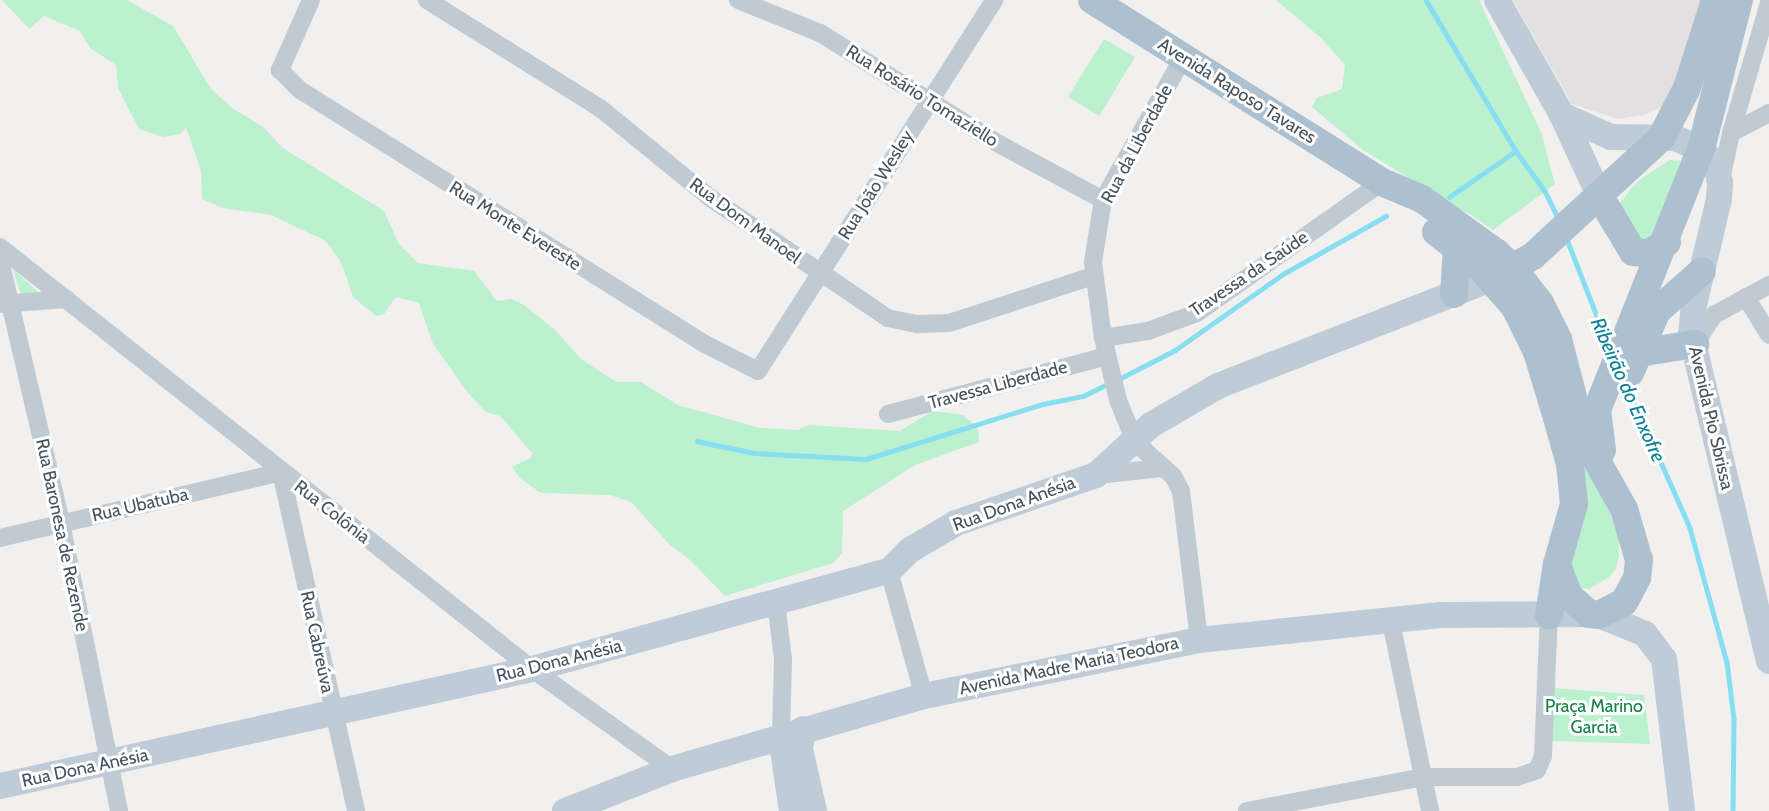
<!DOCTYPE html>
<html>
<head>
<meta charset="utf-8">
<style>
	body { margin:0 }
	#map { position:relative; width:1769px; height:811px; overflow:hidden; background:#f2efef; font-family:Cabin,sans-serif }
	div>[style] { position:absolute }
	.education>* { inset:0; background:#e3e0e1 }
	.green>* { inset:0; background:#bbf1ce }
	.stream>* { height:4.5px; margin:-2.25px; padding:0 2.25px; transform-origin:2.25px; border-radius:2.25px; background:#87def0 }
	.street>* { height:18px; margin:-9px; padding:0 9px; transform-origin:9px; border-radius:9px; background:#bfcad2 }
	.secondary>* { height:26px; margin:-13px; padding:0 13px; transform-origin:13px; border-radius:13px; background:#bfcbd7 }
	.primary>* { height:28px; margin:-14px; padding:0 14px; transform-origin:14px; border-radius:14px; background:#adc0cf }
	span { translate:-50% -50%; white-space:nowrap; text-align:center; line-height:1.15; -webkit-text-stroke:6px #fff; paint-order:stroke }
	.street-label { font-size:18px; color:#46535d }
	.park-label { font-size:18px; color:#138247 }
	.water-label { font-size:20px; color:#088098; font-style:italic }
</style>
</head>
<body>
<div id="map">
	<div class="education">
		<i style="clip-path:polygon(1513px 0,1704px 0,1669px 104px,1644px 115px,1618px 119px,1572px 104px)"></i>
	</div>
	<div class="green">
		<i style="clip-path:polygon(2px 0,127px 0,173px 26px,211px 89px,232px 108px,262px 126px,283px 148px,384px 211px,399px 244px,418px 263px,474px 271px,497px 301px,512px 299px,524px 305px,555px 330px,581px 359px,616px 382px,641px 382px,678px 405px,760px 428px,798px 430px,809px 425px,900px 431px,932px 411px,963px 415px,978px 427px,979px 442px,915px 465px,843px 511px,842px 553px,833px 563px,725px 596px,690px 560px,670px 545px,631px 502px,610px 495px,541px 493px,520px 478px,512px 467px,530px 458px,532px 453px,500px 416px,486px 412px,468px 393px,433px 344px,419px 303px,396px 297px,384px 314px,376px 316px,353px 297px,341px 262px,326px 241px,271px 215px,223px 208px,202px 199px,201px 171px,186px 127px,180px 134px,164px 137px,139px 129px,118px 88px,116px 65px,90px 48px,80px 31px,44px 16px,29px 29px)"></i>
		<i style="clip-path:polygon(1276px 0,1479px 0,1541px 132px,1555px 184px,1493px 230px,1468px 213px,1431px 200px,1412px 180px,1363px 150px,1312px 107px,1317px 98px,1342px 89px,1345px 65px,1321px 38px)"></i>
		<i style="clip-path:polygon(1104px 39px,1135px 57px,1099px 116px,1068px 97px)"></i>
		<i style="clip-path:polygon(1670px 160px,1685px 161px,1661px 237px,1635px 241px,1618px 205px,1638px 181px)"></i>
		<i style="clip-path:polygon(13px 269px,42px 296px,21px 295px)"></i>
		<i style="clip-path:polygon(1593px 466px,1619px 539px,1619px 555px,1616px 569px,1608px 578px,1589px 589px,1580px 588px,1565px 548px,1578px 470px)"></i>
		<i style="clip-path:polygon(1553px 688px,1644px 695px,1650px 744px,1552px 741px)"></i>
	</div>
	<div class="stream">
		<i style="left:1426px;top:0;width:176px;rotate:59.2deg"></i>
		<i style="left:1516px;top:151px;width:49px;rotate:54.1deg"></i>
		<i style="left:1545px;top:191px;width:30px;rotate:64deg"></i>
		<i style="left:1449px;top:197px;width:81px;rotate:-34.5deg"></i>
		<i style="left:1566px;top:237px;width:120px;rotate:68.6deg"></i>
		<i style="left:1117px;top:380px;width:65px;rotate:-27.3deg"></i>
		<i style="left:1175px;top:350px;width:132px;rotate:-35.1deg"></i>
		<i style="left:1283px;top:274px;width:118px;rotate:-29.4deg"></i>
		<i style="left:1625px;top:381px;width:161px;rotate:66.1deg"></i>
		<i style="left:1690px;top:528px;width:139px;rotate:74.6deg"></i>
		<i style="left:1727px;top:662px;width:57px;rotate:83deg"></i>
		<i style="left:1734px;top:719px;width:92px;rotate:90.6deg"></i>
		<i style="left:697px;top:441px;width:58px;rotate:11.9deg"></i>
		<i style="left:754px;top:453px;width:112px;rotate:3.1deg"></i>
		<i style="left:866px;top:459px;width:185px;rotate:-17.3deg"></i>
		<i style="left:1043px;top:404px;width:41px;rotate:-11.3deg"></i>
		<i style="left:1083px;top:396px;width:30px;rotate:-26deg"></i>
	</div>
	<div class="street">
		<i style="left:311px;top:0;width:77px;rotate:113.9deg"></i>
		<i style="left:280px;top:70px;width:28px;rotate:45deg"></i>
		<i style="left:300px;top:90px;width:478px;rotate:32.1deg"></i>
		<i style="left:705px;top:344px;width:59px;rotate:27deg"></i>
		<i style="left:758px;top:371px;width:440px;rotate:-57.5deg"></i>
		<i style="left:427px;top:0;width:204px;rotate:32deg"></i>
		<i style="left:600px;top:108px;width:141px;rotate:39.2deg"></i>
		<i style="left:709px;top:197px;width:216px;rotate:34.1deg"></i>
		<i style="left:888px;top:318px;width:30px;rotate:12deg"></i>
		<i style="left:917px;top:324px;width:32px;rotate:-2deg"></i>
		<i style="left:949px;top:323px;width:151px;rotate:-18.1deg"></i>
		<i style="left:738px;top:0;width:88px;rotate:21.9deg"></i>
		<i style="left:820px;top:33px;width:211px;rotate:31.8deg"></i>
		<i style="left:999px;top:144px;width:118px;rotate:28.3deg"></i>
		<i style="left:1183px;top:58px;width:163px;rotate:119.4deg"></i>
		<i style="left:1103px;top:200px;width:63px;rotate:99.2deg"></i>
		<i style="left:1093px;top:262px;width:77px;rotate:82.5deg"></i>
		<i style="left:1103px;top:338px;width:64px;rotate:76.4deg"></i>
		<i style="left:1118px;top:400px;width:45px;rotate:68deg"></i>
		<i style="left:1135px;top:442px;width:51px;rotate:41.8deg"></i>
		<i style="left:1173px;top:476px;width:17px;rotate:62deg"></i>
		<i style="left:1181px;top:491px;width:150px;rotate:83.1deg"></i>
		<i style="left:1731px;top:133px;width:135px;rotate:-73.7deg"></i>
		<i style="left:1721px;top:180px;width:48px;rotate:-78deg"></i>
		<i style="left:1731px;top:133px;width:43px;rotate:-27.8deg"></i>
		<i style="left:0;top:247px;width:679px;rotate:38.42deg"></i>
		<i style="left:532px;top:669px;width:172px;rotate:35.5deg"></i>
		<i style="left:0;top:260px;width:270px;rotate:76.9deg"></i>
		<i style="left:61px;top:523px;width:294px;rotate:78.6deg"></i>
		<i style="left:1746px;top:297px;width:44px;rotate:58.8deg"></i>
		<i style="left:0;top:304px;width:67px;rotate:-4.3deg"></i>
		<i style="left:1103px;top:338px;width:46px;rotate:-8.8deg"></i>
		<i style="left:1148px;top:331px;width:52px;rotate:-20.2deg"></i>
		<i style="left:1197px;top:313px;width:227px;rotate:-35.3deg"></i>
		<i style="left:1695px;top:344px;width:35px;rotate:-57deg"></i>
		<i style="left:1714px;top:315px;width:63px;rotate:-28.6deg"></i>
		<i style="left:888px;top:414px;width:227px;rotate:-14.8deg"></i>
		<i style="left:1096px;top:475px;width:66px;rotate:-6.1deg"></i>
		<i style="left:0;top:538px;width:289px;rotate:-13.2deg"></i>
		<i style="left:281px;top:472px;width:347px;rotate:77.5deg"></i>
		<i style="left:889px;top:571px;width:130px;rotate:74.4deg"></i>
		<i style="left:776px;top:602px;width:57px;rotate:83deg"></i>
		<i style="left:783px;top:659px;width:77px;rotate:91.5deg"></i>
		<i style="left:1391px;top:622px;width:193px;rotate:78.3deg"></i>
		<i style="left:1247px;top:811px;width:179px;rotate:-10.9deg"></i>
		<i style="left:1423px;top:777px;width:94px"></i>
		<i style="left:1517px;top:777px;width:21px;rotate:-19deg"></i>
		<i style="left:1537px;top:770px;width:15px;rotate:-67deg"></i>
		<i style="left:1543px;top:756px;width:141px;rotate:-87.6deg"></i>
	</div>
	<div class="secondary">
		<i style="left:1497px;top:0;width:132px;rotate:60.5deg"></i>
		<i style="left:1562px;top:115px;width:88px;rotate:65.2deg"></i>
		<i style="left:1562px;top:115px;width:54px;rotate:24.2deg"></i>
		<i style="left:1611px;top:137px;width:64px;rotate:0.9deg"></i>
		<i style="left:1675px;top:138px;width:28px;rotate:23deg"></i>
		<i style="left:1701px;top:149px;width:22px;rotate:47deg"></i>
		<i style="left:1716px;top:165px;width:18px;rotate:77deg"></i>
		<i style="left:1720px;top:183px;width:16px;rotate:94deg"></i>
		<i style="left:1719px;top:199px;width:109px;rotate:103.3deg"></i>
		<i style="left:1694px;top:305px;width:29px;rotate:96deg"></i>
		<i style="left:1691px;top:334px;width:336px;rotate:76.6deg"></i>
		<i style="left:1599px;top:615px;width:50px;rotate:22.4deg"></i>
		<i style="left:1645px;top:634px;width:31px;rotate:53deg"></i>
		<i style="left:1664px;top:659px;width:153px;rotate:83.2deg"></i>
		<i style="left:803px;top:729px;width:20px;rotate:99deg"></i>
		<i style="left:800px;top:749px;width:64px;rotate:77.3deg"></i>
		<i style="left:781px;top:736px;width:76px;rotate:81.7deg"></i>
		<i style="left:0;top:786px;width:545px;rotate:-12.4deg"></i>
		<i style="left:532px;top:669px;width:370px;rotate:-15.4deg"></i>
		<i style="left:889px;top:571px;width:30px;rotate:-45deg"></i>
		<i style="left:910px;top:550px;width:53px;rotate:-30.4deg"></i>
		<i style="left:956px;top:523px;width:148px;rotate:-18.9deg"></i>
		<i style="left:1096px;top:475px;width:74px;rotate:-42.3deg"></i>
		<i style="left:1151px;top:425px;width:78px;rotate:-30.2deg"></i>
		<i style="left:1218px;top:386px;width:293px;rotate:-21.4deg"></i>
		<i style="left:565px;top:811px;width:115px;rotate:-21.4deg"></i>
		<i style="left:672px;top:769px;width:262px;rotate:-16.2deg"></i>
		<i style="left:924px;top:696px;width:281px;rotate:-11.5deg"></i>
		<i style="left:1199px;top:640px;width:243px;rotate:-5.9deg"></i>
		<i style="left:1441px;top:615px;width:148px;rotate:-0.4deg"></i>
	</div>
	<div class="primary">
		<i style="left:1092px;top:0;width:342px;rotate:32.1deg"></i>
		<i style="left:1382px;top:182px;width:43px;rotate:23deg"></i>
		<i style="left:1422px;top:199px;width:92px;rotate:35.8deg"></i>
		<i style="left:1497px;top:253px;width:24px;rotate:45deg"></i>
		<i style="left:1514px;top:270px;width:42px;rotate:51.8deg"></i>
		<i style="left:1540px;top:303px;width:40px;rotate:63.4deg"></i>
		<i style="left:1558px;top:339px;width:100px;rotate:75.5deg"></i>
		<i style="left:1583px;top:436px;width:84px;rotate:60.7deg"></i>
		<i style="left:1624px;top:509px;width:53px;rotate:73.6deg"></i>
		<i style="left:1639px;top:560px;width:18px;rotate:96deg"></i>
		<i style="left:1637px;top:578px;width:27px;rotate:118deg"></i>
		<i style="left:1624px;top:602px;width:28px;rotate:153deg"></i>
		<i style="left:1599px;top:615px;width:10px;rotate:-174deg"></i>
		<i style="left:1589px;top:614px;width:27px;rotate:-138deg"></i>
		<i style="left:1569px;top:596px;width:34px;rotate:-111deg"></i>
		<i style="left:1599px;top:195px;width:66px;rotate:59.2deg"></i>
		<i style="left:1633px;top:252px;width:16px;rotate:4deg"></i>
		<i style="left:1649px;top:253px;width:21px;rotate:-31deg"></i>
		<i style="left:1436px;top:232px;width:51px;rotate:37.8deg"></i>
		<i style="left:1476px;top:263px;width:59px;rotate:48.4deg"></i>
		<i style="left:1515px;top:307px;width:50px;rotate:63.9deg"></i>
		<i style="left:1537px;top:352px;width:69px;rotate:73.1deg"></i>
		<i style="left:1557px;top:418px;width:48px;rotate:74.2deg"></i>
		<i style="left:1570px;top:464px;width:40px;rotate:84.3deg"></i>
		<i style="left:1574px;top:504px;width:62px;rotate:105.8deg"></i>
		<i style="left:1557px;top:564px;width:52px;rotate:98.9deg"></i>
		<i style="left:1498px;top:276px;width:40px;rotate:-29.7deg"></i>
		<i style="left:1533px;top:256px;width:174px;rotate:-42.7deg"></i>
		<i style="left:1661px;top:138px;width:56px;rotate:-62.5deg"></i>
		<i style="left:1687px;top:88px;width:92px;rotate:-72.3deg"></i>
		<i style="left:1454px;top:294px;width:46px;rotate:-86.3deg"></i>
		<i style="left:1638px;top:353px;width:58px;rotate:-9deg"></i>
		<i style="left:1630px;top:373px;width:68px;rotate:-66.5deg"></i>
		<i style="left:1657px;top:311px;width:60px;rotate:-41.6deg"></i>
		<i style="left:1602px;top:450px;width:40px;rotate:-97.1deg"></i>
		<i style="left:1597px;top:410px;width:281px;rotate:-68.3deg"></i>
		<i style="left:1701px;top:149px;width:154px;rotate:-75.7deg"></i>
	</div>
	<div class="street-label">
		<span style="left:1237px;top:91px;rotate:32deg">Avenida Raposo Tavares</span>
		<span style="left:922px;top:96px;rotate:32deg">Rua Rosário Tomaziello</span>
		<span style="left:1137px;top:144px;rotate:-62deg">Rua da Liberdade</span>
		<span style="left:876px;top:185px;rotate:-58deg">Rua João Wesley</span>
		<span style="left:745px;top:221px;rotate:36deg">Rua Dom Manoel</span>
		<span style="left:515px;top:226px;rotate:32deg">Rua Monte Evereste</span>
		<span style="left:1249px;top:274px;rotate:-34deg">Travessa da Saúde</span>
		<span style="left:998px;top:385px;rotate:-15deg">Travessa Liberdade</span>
		<span style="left:1711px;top:418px;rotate:77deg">Avenida Pio Sbrissa</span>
		<span style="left:1014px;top:504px;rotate:-20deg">Rua Dona Anésia</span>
		<span style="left:140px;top:505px;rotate:-13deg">Rua Ubatuba</span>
		<span style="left:332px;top:512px;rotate:38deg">Rua Colônia</span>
		<span style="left:62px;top:535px;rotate:78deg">Rua Baronesa de Rezende</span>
		<span style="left:317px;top:642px;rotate:78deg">Rua Cabreúva</span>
		<span style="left:559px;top:661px;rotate:-14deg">Rua Dona Anésia</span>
		<span style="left:1069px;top:666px;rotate:-12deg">Avenida Madre Maria Teodora</span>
		<span style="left:85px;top:768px;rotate:-12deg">Rua Dona Anésia</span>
	</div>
	<div class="park-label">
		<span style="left:1594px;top:717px">Praça Marino<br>Garcia</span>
	</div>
	<div class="water-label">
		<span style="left:1628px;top:390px;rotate:66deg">Ribeirão do Enxofre</span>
	</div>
</div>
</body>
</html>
